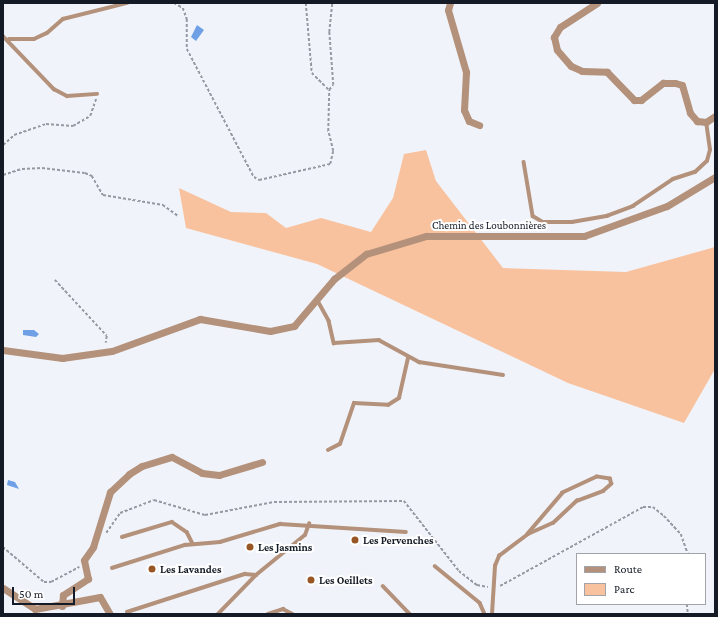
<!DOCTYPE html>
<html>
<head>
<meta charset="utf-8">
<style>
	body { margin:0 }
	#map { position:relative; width:718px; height:617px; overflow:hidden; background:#f0f4fa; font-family:"Crimson Pro",serif }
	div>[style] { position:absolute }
	.green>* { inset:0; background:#f9c29f }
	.water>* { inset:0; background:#6fa0e6 }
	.path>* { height:1.5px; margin-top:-0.75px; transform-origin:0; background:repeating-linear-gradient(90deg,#959aa2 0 3px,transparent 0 5px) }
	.lane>* { height:3.5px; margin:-1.75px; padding:0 1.75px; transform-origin:1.75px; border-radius:1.75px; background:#b4917b }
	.street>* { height:7px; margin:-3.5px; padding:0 3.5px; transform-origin:3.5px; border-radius:3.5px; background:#b4917b }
	.dots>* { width:11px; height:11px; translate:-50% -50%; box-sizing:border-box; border:2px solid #fff; border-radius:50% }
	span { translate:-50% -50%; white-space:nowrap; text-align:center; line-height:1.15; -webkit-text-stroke:4px #fff; paint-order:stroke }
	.street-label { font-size:11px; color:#141b26 }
	.poi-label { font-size:11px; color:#141b26; font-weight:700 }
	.left { translate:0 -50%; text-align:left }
	.frame { position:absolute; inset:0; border:4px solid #141b26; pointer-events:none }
	.legend { position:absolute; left:576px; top:553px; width:130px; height:52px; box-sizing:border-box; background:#fff; border:1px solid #a1a4a8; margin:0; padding:5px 7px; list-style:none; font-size:12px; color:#141b26 }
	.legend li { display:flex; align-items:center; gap:8px; height:20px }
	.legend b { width:20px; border:1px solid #a1a4a8 }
	.scale { position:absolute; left:12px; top:587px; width:63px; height:18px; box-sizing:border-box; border:2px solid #141b26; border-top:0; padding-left:5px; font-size:12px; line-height:14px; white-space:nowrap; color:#141b26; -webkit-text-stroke:3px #fff; paint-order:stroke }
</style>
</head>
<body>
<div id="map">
	<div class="green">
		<i style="clip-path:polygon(426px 150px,436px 181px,503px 268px,626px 272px,715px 247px,715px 369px,684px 423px,568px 383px,317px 264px,186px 228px,179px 188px,231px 212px,266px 213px,286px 228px,321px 218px,371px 232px,393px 198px,404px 154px)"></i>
	</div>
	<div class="water">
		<i style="clip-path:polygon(197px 25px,204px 30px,196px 41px,191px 37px)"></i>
		<i style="clip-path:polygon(23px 330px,34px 330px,39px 334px,36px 337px,23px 335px)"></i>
		<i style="clip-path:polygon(8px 480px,15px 482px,19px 489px,7px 485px)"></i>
	</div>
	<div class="path">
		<i style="left:174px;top:3px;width:10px;rotate:29deg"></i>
		<i style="left:183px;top:8px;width:12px;rotate:70deg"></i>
		<i style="left:187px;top:19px;width:30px;rotate:90deg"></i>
		<i style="left:187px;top:49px;width:144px;rotate:62.4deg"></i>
		<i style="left:254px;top:177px;width:6px;rotate:31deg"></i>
		<i style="left:259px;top:180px;width:73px;rotate:-12.7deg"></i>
		<i style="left:330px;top:164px;width:13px;rotate:-77deg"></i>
		<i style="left:333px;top:151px;width:21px;rotate:-104deg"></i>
		<i style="left:328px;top:131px;width:41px;rotate:-88.6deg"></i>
		<i style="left:329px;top:90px;width:6px;rotate:-51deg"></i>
		<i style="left:333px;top:85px;width:53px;rotate:-94.3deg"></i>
		<i style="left:329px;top:32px;width:29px;rotate:-84deg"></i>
		<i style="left:306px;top:3px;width:70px;rotate:85.1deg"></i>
		<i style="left:312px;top:73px;width:24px;rotate:45deg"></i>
		<i style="left:3px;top:145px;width:15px;rotate:-42deg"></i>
		<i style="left:14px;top:135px;width:34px;rotate:-19deg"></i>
		<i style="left:46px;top:124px;width:27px;rotate:4deg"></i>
		<i style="left:73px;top:126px;width:20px;rotate:-30deg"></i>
		<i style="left:90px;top:116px;width:18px;rotate:-71deg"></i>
		<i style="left:3px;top:175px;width:20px;rotate:-18deg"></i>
		<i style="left:22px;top:169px;width:20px;rotate:-3deg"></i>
		<i style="left:42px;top:168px;width:43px;rotate:6.6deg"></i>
		<i style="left:85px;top:173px;width:8px;rotate:23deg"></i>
		<i style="left:92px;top:176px;width:22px;rotate:60deg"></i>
		<i style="left:103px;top:195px;width:61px;rotate:9.5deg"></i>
		<i style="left:163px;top:205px;width:19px;rotate:36deg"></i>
		<i style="left:55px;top:280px;width:76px;rotate:47.1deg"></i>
		<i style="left:107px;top:336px;width:7px;rotate:98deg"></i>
		<i style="left:106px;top:533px;width:24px;rotate:-55deg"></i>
		<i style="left:120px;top:513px;width:36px;rotate:-21deg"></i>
		<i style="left:154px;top:500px;width:53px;rotate:16.4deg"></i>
		<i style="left:205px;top:515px;width:70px;rotate:-10.7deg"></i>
		<i style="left:274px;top:502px;width:130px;rotate:-0.4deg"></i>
		<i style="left:404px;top:501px;width:89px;rotate:51.8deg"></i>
		<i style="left:459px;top:571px;width:23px;rotate:38deg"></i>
		<i style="left:477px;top:585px;width:11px;rotate:10deg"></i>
		<i style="left:3px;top:547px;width:54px;rotate:40.5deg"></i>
		<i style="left:44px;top:582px;width:7px"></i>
		<i style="left:51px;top:582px;width:32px;rotate:-28deg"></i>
		<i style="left:500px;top:586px;width:163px;rotate:-28.9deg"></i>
		<i style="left:643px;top:507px;width:10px"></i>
		<i style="left:653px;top:507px;width:14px;rotate:39deg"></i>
		<i style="left:664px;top:516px;width:25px;rotate:47deg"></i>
		<i style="left:681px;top:534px;width:21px;rotate:71deg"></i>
		<i style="left:687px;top:604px;width:10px;rotate:84deg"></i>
	</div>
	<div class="lane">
		<i style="left:3px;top:36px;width:74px;rotate:46.1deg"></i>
		<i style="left:54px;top:89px;width:15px;rotate:28deg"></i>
		<i style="left:67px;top:96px;width:30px;rotate:-4deg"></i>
		<i style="left:9px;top:39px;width:25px"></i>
		<i style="left:34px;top:39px;width:14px;rotate:-25deg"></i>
		<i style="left:47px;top:33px;width:21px;rotate:-41deg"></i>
		<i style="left:63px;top:19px;width:66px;rotate:-14deg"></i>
		<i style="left:524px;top:162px;width:55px;rotate:80.5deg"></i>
		<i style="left:533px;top:216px;width:12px;rotate:31deg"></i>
		<i style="left:543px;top:222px;width:29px"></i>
		<i style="left:572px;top:222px;width:36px;rotate:-10deg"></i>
		<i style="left:607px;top:216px;width:28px;rotate:-21deg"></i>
		<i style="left:633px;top:206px;width:48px;rotate:-34deg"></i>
		<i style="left:673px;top:179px;width:23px;rotate:-18deg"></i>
		<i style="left:695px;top:172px;width:16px;rotate:-43deg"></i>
		<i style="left:707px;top:161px;width:11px;rotate:-75deg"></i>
		<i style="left:710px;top:150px;width:28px;rotate:-98deg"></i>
		<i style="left:317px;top:299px;width:25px;rotate:61deg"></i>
		<i style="left:329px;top:321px;width:23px;rotate:77deg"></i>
		<i style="left:334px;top:343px;width:45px;rotate:-3.8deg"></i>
		<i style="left:379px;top:340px;width:46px;rotate:28.8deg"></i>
		<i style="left:419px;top:362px;width:85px;rotate:8.8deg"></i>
		<i style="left:328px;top:450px;width:13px;rotate:-27deg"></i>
		<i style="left:340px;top:444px;width:43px;rotate:-71.1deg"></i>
		<i style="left:354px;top:403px;width:34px;rotate:3deg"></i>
		<i style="left:388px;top:405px;width:13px;rotate:-32deg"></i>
		<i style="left:399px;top:398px;width:41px;rotate:-77.3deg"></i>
		<i style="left:122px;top:537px;width:52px;rotate:-16.7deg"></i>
		<i style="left:172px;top:522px;width:18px;rotate:34deg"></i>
		<i style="left:187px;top:532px;width:13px;rotate:63deg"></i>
		<i style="left:435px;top:566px;width:58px;rotate:39.4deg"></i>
		<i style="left:480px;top:603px;width:12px;rotate:66deg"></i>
		<i style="left:112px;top:568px;width:77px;rotate:-17.5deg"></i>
		<i style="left:185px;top:545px;width:35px;rotate:-5deg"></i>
		<i style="left:220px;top:542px;width:63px;rotate:-16.7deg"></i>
		<i style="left:280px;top:524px;width:126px;rotate:3.6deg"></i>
		<i style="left:383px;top:586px;width:39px;rotate:46deg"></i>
		<i style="left:127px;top:612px;width:124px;rotate:-17.9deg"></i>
		<i style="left:245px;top:574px;width:11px;rotate:5deg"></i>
		<i style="left:218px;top:614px;width:54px;rotate:-45.7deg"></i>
		<i style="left:256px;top:575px;width:63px;rotate:-39.2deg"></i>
		<i style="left:305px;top:535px;width:12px;rotate:-70deg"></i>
		<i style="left:268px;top:614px;width:16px;rotate:-18deg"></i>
		<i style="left:283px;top:609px;width:11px;rotate:27deg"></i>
		<i style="left:492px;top:614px;width:48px;rotate:-86.4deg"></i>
		<i style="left:495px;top:566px;width:11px;rotate:-68deg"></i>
		<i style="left:499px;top:556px;width:36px;rotate:-37deg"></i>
		<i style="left:528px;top:534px;width:27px;rotate:-24deg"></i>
		<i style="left:553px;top:523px;width:33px;rotate:-43deg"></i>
		<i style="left:577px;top:501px;width:28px;rotate:-21deg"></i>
		<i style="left:603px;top:491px;width:11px;rotate:-41deg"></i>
		<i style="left:611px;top:484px;width:5px;rotate:-101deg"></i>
		<i style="left:610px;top:479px;width:13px;rotate:-171deg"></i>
		<i style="left:597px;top:477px;width:38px;rotate:155deg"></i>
		<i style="left:563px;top:493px;width:54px;rotate:130.5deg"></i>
	</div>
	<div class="street">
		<i style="left:450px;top:3px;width:7px;rotate:106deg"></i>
		<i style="left:448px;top:10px;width:65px;rotate:73.8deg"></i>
		<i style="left:466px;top:72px;width:38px;rotate:93deg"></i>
		<i style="left:464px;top:110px;width:12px;rotate:66deg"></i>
		<i style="left:469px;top:121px;width:11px;rotate:22deg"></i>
		<i style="left:597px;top:3px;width:44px;rotate:147deg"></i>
		<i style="left:560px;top:27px;width:12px;rotate:121deg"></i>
		<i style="left:554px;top:37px;width:13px;rotate:77deg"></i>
		<i style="left:557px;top:50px;width:21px;rotate:49deg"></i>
		<i style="left:571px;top:66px;width:12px;rotate:24deg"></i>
		<i style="left:582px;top:71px;width:25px;rotate:2deg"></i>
		<i style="left:607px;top:72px;width:39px;rotate:46deg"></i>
		<i style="left:634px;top:100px;width:7px"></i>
		<i style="left:641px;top:100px;width:28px;rotate:-38deg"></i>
		<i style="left:663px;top:83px;width:12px"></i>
		<i style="left:675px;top:83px;width:7px;rotate:16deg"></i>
		<i style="left:682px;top:85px;width:29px;rotate:74deg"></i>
		<i style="left:690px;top:113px;width:11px;rotate:49deg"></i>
		<i style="left:697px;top:121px;width:9px;rotate:6deg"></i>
		<i style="left:706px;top:122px;width:11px;rotate:-34deg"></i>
		<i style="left:3px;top:350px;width:60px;rotate:7.7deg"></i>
		<i style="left:62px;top:358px;width:50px;rotate:-8deg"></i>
		<i style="left:112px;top:351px;width:94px;rotate:-20deg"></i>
		<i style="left:200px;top:319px;width:71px;rotate:9.7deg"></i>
		<i style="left:270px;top:331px;width:25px;rotate:-12deg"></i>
		<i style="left:294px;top:326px;width:62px;rotate:-49.6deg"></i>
		<i style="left:334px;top:279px;width:41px;rotate:-38deg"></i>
		<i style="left:366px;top:254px;width:63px;rotate:-16.7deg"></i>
		<i style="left:426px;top:236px;width:158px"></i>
		<i style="left:584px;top:236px;width:88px;rotate:-19.9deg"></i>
		<i style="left:667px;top:206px;width:56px;rotate:-31.1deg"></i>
		<i style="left:3px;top:588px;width:38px;rotate:33deg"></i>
		<i style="left:35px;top:609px;width:66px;rotate:-10.5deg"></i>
		<i style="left:100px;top:597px;width:20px;rotate:60deg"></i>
		<i style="left:62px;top:606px;width:11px;rotate:-85deg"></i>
		<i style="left:63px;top:595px;width:30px;rotate:-33deg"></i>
		<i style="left:88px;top:579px;width:19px;rotate:-102deg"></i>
		<i style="left:84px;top:560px;width:16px;rotate:-55deg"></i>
		<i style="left:93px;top:547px;width:58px;rotate:-72.8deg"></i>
		<i style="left:110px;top:492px;width:26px;rotate:-43deg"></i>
		<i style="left:129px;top:474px;width:15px;rotate:-32deg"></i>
		<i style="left:142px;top:466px;width:31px;rotate:-17deg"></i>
		<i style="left:172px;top:457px;width:34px;rotate:28deg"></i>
		<i style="left:202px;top:473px;width:17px;rotate:7deg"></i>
		<i style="left:219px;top:475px;width:45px;rotate:-16.8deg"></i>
	</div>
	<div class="dots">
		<i style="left:355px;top:540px;background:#985625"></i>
		<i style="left:250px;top:547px;background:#985625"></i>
		<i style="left:152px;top:569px;background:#985625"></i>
		<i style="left:311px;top:580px;background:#985625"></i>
	</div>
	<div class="street-label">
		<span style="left:489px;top:225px">Chemin des Loubonnières</span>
	</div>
	<div class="poi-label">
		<span class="left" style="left:363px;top:540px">Les Pervenches</span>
		<span class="left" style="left:258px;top:547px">Les Jasmins</span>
		<span class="left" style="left:160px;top:569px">Les Lavandes</span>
		<span class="left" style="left:319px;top:580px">Les Oeillets</span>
	</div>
	<div class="frame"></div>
	<ul class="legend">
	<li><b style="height:5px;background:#b4917b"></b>Route</li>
	<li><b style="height:11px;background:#f9c29f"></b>Parc</li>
	</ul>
	<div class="scale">50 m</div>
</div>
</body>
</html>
